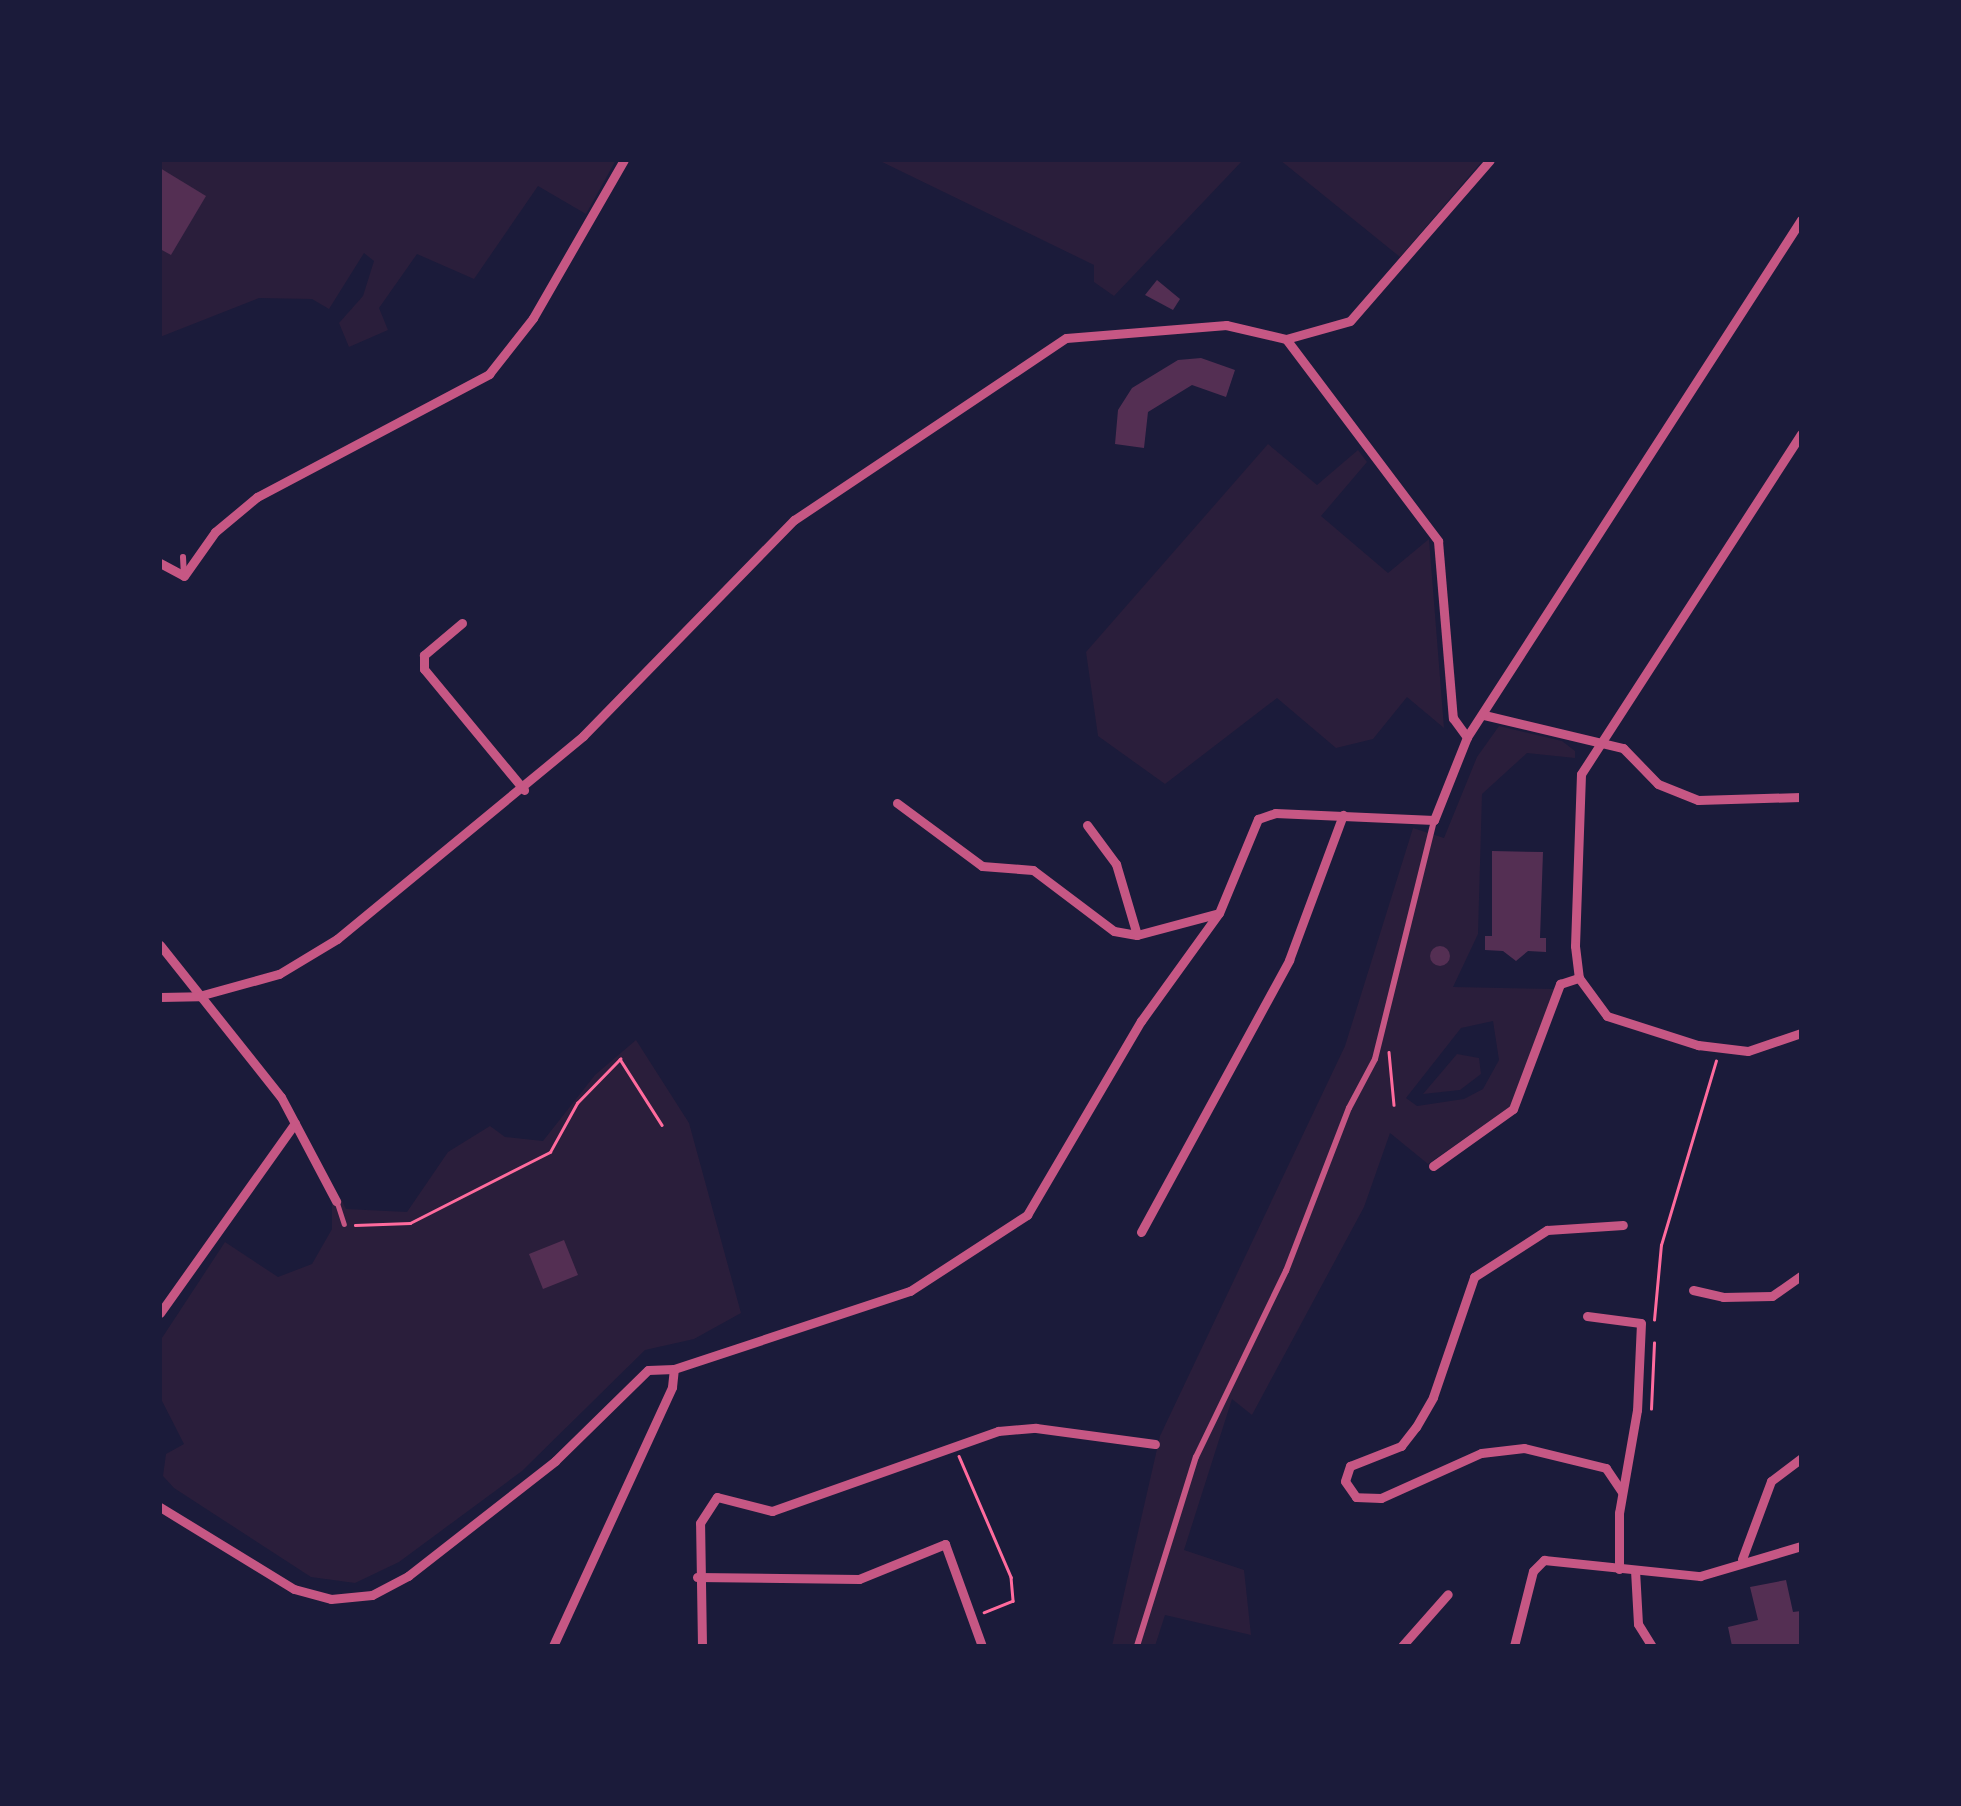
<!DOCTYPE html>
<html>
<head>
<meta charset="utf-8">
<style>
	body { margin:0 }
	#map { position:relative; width:1961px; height:1806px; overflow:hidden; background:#1b1b3a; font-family:"Nunito Sans",sans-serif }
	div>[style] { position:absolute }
	.green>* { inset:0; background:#2a1e3b }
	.building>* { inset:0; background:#542f53 }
	.round { border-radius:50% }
	.path>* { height:2.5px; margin:-1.25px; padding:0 1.25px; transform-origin:1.25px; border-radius:1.25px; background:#ff6b9d }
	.service>* { height:5px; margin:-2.5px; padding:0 2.5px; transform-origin:2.5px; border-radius:2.5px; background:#c65784 }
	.pedestrian>* { height:6px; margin:-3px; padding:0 3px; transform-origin:3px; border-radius:3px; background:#c65784 }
	.minor>* { height:9px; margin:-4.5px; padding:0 4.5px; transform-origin:4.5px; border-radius:4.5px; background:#c65784 }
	span { translate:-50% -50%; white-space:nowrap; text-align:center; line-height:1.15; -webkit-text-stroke:9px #1b1b3a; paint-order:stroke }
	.frame { position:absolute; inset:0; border:162px solid #1b1b3a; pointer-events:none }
</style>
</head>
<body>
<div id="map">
	<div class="green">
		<i style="clip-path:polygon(160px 160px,616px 160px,586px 214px,538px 186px,474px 279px,417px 254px,379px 308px,388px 330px,349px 347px,339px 323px,363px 296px,374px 261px,364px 253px,329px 309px,312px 299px,259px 298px,160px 337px)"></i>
		<i style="clip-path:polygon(878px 160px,1243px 160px,1114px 296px,1094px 282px,1094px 265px)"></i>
		<i style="clip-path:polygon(1280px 160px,1483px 160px,1400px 257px)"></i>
		<i style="clip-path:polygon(1268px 444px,1317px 485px,1358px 450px,1367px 462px,1321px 516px,1388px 573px,1429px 539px,1444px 728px,1407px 697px,1373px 739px,1336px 748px,1277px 698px,1165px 784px,1098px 736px,1086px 652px)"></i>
		<i style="clip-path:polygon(evenodd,1499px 726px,1562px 741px,1575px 751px,1575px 758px,1527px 753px,1482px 794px,1478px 934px,1453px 987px,1555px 989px,1511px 1106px,1428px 1164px,1390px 1133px,1364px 1207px,1252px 1415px,1232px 1399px,1184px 1550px,1244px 1570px,1251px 1635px,1165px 1615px,1155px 1646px,1112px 1646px,1160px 1436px,1345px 1046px,1413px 828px,1444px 838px,1477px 757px,1499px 726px,1493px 1021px,1499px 1060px,1483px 1089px,1464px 1099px,1417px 1106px,1406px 1098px,1461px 1028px,1493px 1021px)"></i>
		<i style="clip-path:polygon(636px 1040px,689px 1123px,741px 1313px,694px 1339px,645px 1350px,522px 1471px,399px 1562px,355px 1583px,311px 1577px,174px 1488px,163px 1476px,166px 1454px,184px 1444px,160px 1397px,160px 1341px,225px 1242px,278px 1277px,312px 1264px,332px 1229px,332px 1204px,341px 1199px,346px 1209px,407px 1212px,448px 1152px,490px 1126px,505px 1137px,543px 1141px,595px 1075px)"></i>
		<i style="clip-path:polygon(1457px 1054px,1479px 1058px,1481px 1074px,1460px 1090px,1423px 1094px)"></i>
	</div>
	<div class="building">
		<i style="clip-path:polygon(160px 168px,206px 196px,171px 255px,160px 249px)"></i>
		<i style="clip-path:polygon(1157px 280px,1180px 299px,1173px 310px,1145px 295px)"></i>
		<i style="clip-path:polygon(1201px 358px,1235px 370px,1226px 397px,1192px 385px,1148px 412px,1144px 448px,1115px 444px,1118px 410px,1132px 388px,1178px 360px)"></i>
		<i style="clip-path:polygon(1492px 851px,1543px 852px,1540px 938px,1546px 938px,1546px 952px,1528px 951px,1516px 961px,1503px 951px,1485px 950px,1485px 936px,1492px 936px)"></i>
		<i class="round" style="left:1430px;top:946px;width:20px;height:20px"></i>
		<i style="clip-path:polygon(564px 1240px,578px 1275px,543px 1289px,529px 1254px)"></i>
		<i style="clip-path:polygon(1786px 1580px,1793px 1612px,1801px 1611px,1801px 1646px,1732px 1646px,1728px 1627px,1758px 1620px,1750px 1587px)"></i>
	</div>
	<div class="path">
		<i style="left:1389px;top:1052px;width:53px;rotate:84.6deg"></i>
		<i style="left:355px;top:1225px;width:55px;rotate:-2.1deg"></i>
		<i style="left:410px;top:1223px;width:157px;rotate:-26.9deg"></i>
		<i style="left:550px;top:1152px;width:56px;rotate:-61.1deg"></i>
		<i style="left:577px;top:1103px;width:62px;rotate:-45.7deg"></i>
		<i style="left:620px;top:1059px;width:78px;rotate:57.5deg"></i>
		<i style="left:1654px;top:1320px;width:75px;rotate:-84.7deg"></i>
		<i style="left:1661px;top:1245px;width:192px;rotate:-73.4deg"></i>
		<i style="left:1651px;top:1409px;width:66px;rotate:-87.4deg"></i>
		<i style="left:959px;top:1456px;width:132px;rotate:66.7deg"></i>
		<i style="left:1011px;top:1577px;width:24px;rotate:85deg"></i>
		<i style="left:1013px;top:1601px;width:31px;rotate:158deg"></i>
	</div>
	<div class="service">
		<i style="left:337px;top:1203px;width:22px;rotate:72deg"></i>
	</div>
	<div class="pedestrian">
		<i style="left:183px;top:557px;width:19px;rotate:87deg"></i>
		<i style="left:1137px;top:1646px;width:198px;rotate:-72.7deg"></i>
		<i style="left:1196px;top:1457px;width:207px;rotate:-64.2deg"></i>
		<i style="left:1286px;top:1271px;width:175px;rotate:-68.9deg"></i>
		<i style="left:1349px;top:1108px;width:55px;rotate:-62deg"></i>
		<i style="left:1375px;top:1059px;width:246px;rotate:-76.1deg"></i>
	</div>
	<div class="minor">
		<i style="left:1286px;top:339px;width:66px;rotate:-15.7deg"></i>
		<i style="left:1350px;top:321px;width:213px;rotate:-49deg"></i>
		<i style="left:1801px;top:434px;width:405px;rotate:122.9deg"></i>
		<i style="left:1581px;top:774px;width:172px;rotate:92deg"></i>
		<i style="left:1575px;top:946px;width:32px;rotate:83deg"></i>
		<i style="left:1579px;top:978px;width:47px;rotate:53.6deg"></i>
		<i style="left:1607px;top:1016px;width:96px;rotate:17.7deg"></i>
		<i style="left:1698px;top:1045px;width:50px;rotate:6.8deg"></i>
		<i style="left:1748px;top:1051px;width:56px;rotate:-18.8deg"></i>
		<i style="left:160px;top:563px;width:27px;rotate:28deg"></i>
		<i style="left:184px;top:576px;width:54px;rotate:-54.8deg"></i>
		<i style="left:215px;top:532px;width:55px;rotate:-39.8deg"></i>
		<i style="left:257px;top:497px;width:263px;rotate:-27.9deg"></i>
		<i style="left:489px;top:374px;width:71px;rotate:-51.8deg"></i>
		<i style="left:533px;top:318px;width:182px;rotate:-60.1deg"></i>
		<i style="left:462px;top:623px;width:50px;rotate:139.9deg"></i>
		<i style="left:424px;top:655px;width:14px;rotate:90deg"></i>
		<i style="left:424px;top:669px;width:157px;rotate:50.4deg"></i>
		<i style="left:1484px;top:715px;width:143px;rotate:13.4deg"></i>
		<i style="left:1623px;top:748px;width:50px;rotate:45.8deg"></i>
		<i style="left:1658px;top:784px;width:43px;rotate:21.8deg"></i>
		<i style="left:1698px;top:800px;width:103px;rotate:-1.7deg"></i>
		<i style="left:897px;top:803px;width:106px;rotate:36.5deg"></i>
		<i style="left:982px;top:866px;width:51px;rotate:4.5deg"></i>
		<i style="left:1033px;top:870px;width:101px;rotate:37deg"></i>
		<i style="left:1114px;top:931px;width:23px;rotate:10deg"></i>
		<i style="left:1137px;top:935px;width:82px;rotate:-14.9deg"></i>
		<i style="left:1087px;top:825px;width:49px;rotate:53.4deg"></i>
		<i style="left:1116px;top:864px;width:74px;rotate:73.5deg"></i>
		<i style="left:160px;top:945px;width:194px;rotate:51.5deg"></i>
		<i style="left:281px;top:1097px;width:118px;rotate:62.1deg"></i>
		<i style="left:160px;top:997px;width:39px;rotate:-1deg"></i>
		<i style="left:199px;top:996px;width:83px;rotate:-15.4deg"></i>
		<i style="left:279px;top:974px;width:68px;rotate:-31.1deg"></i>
		<i style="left:337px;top:939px;width:319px;rotate:-39.5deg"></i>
		<i style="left:583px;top:736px;width:302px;rotate:-45.7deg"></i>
		<i style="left:794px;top:520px;width:327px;rotate:-33.8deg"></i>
		<i style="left:1066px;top:338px;width:161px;rotate:-4.6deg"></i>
		<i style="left:1226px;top:325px;width:62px;rotate:13.1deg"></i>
		<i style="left:1286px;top:339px;width:253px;rotate:53deg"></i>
		<i style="left:1438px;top:541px;width:178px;rotate:85.2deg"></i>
		<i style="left:1453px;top:718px;width:24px;rotate:54deg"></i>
		<i style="left:1433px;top:1166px;width:98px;rotate:-35.5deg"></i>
		<i style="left:1513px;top:1109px;width:134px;rotate:-69.4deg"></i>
		<i style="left:1560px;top:984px;width:20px;rotate:-18deg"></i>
		<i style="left:1141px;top:1232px;width:310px;rotate:-61.4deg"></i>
		<i style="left:1289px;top:960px;width:155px;rotate:-69.6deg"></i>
		<i style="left:1693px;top:1290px;width:31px;rotate:13deg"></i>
		<i style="left:1723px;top:1297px;width:49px;rotate:-1.2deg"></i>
		<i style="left:1772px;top:1296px;width:35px;rotate:-35deg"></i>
		<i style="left:160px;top:1313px;width:233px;rotate:-54.6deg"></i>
		<i style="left:1587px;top:1316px;width:54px;rotate:7.4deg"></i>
		<i style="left:1641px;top:1323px;width:87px;rotate:92.6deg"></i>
		<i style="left:1637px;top:1410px;width:105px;rotate:99.9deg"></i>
		<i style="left:1619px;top:1513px;width:56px;rotate:90deg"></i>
		<i style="left:1622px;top:1492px;width:29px;rotate:-124deg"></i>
		<i style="left:1606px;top:1468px;width:84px;rotate:-166.3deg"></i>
		<i style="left:1524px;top:1448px;width:43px;rotate:173.4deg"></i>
		<i style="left:1481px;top:1453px;width:110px;rotate:155.8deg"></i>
		<i style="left:1381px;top:1498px;width:25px;rotate:-178deg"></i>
		<i style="left:1356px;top:1497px;width:19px;rotate:-125deg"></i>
		<i style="left:1345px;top:1481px;width:16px;rotate:-72deg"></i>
		<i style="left:1350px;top:1466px;width:55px;rotate:-21.4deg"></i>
		<i style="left:1401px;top:1446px;width:24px;rotate:-52deg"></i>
		<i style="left:1416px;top:1427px;width:34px;rotate:-60deg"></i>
		<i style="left:1433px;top:1397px;width:127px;rotate:-71.1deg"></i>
		<i style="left:1474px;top:1277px;width:87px;rotate:-32.8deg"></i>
		<i style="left:1547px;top:1230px;width:76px;rotate:-3.8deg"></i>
		<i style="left:160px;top:1507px;width:157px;rotate:31.5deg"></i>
		<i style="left:294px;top:1589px;width:38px;rotate:15deg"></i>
		<i style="left:331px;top:1599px;width:41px;rotate:-5.6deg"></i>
		<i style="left:372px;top:1595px;width:41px;rotate:-27.8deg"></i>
		<i style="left:408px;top:1576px;width:187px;rotate:-38deg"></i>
		<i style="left:555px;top:1461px;width:130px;rotate:-44.4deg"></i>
		<i style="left:648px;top:1370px;width:26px;rotate:-2deg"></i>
		<i style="left:674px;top:1369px;width:249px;rotate:-18.3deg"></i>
		<i style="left:910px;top:1291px;width:140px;rotate:-33deg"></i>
		<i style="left:1027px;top:1215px;width:225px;rotate:-59.6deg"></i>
		<i style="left:1141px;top:1021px;width:133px;rotate:-54.2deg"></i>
		<i style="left:1219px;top:913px;width:102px;rotate:-67.5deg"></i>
		<i style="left:1258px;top:819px;width:18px;rotate:-19deg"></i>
		<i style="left:1275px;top:813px;width:159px;rotate:2.5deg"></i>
		<i style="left:1434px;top:820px;width:89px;rotate:-68.3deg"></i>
		<i style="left:1467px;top:737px;width:616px;rotate:-57.14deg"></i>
		<i style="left:1742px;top:1559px;width:83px;rotate:-69.6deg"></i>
		<i style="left:1771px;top:1481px;width:38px;rotate:-37deg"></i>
		<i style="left:1635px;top:1570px;width:54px;rotate:86.8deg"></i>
		<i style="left:1638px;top:1624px;width:26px;rotate:58deg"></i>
		<i style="left:697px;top:1577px;width:162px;rotate:0.7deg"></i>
		<i style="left:859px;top:1579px;width:93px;rotate:-22.1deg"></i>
		<i style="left:945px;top:1544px;width:109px;rotate:70.1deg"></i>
		<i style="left:553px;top:1646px;width:285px;rotate:-65.3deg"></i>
		<i style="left:672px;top:1387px;width:18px;rotate:-84deg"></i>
		<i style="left:702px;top:1646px;width:123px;rotate:-90.9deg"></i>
		<i style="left:700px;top:1523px;width:31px;rotate:-57deg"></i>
		<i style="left:717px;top:1497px;width:57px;rotate:14.3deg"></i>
		<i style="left:772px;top:1511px;width:240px;rotate:-19.5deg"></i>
		<i style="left:998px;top:1431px;width:38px;rotate:-5deg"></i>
		<i style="left:1036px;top:1428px;width:120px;rotate:7.7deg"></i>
		<i style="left:1402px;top:1646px;width:69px;rotate:-48.5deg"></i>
		<i style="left:1514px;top:1646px;width:77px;rotate:-75.8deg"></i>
		<i style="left:1533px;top:1571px;width:16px;rotate:-45deg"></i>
		<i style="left:1544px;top:1560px;width:157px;rotate:5.9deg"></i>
		<i style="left:1700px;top:1576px;width:105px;rotate:-16.5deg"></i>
	</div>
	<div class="frame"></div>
</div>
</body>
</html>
